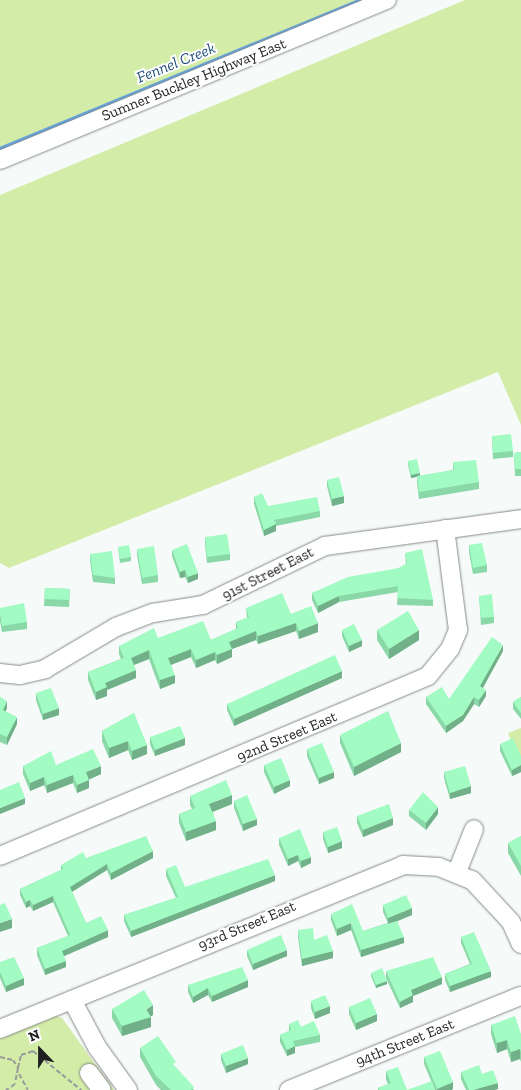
<!DOCTYPE html>
<html>
<head>
<meta charset="utf-8">
<style>
	body { margin:0 }
	#map { position:relative; width:521px; height:1090px; overflow:hidden; background:#f6fbfa; font-family:"Zilla Slab",serif }
	div>[style] { position:absolute }
	.green>* { inset:0; background:#d3eca7 }
	.stream>* { height:4px; margin:-2px; padding:0 2px; transform-origin:2px; border-radius:2px; background:#62a4e4 }
	.path>* { height:2px; margin-top:-1px; transform-origin:0; background:repeating-linear-gradient(90deg,#989c9b 0 5px,transparent 0 7.5px) }
	.roads { filter:drop-shadow(0 0 1px #868a89) drop-shadow(0 0 1px #868a89) }
	.minor>* { height:18px; margin:-9px; padding:0 9px; transform-origin:9px; border-radius:9px; background:#fff }
	.wall>* { inset:0; background:#8ad8a7 }
	.shaded-wall>* { inset:0; background:#71b088 }
	.building>* { inset:0; background:#a1fbc2 }
	span { translate:-50% -50%; white-space:nowrap; text-align:center; line-height:1.15; -webkit-text-stroke:4px #fff; paint-order:stroke }
	.street-label { font-size:15px; color:#1f2120 }
	.water-label { font-size:16px; color:#204e79; font-style:italic }
	.north { position:absolute; left:15px; top:1025px; width:50px; height:50px; -webkit-text-stroke:4px #fff; paint-order:stroke; rotate:338deg; font-size:14px; font-weight:700; line-height:20px; text-align:center; color:#1f2120 }
	.north::after { content:''; display:block; margin:auto; width:18px; height:22px; background:#1f2120; clip-path:polygon(50% 0,100% 100%,50% 72%,0 100%) }
</style>
</head>
<body>
<div id="map">
	<div class="green">
		<i style="clip-path:polygon(0 0,363px 0,0 156px)"></i>
		<i style="clip-path:polygon(465px 0,521px 0,521px 425px,498px 372px,9px 568px,0 563px,0 195px)"></i>
		<i style="clip-path:polygon(521px 728px,521px 765px,508px 733px)"></i>
		<i style="clip-path:polygon(53px 1015px,62px 1018px,114px 1090px,0 1090px,0 1037px)"></i>
	</div>
	<div class="stream">
		<i style="left:0;top:149px;width:391px;rotate:-22.4deg"></i>
	</div>
	<div class="path">
		<i style="left:0;top:1057px;width:13px;rotate:13deg"></i>
		<i style="left:13px;top:1060px;width:9px;rotate:58deg"></i>
		<i style="left:18px;top:1068px;width:16px;rotate:101deg"></i>
		<i style="left:15px;top:1084px;width:11px;rotate:146deg"></i>
		<i style="left:18px;top:1068px;width:13px;rotate:-77deg"></i>
		<i style="left:21px;top:1055px;width:13px;rotate:-18deg"></i>
		<i style="left:33px;top:1051px;width:62px;rotate:39.1deg"></i>
		<i style="left:19px;top:1074px;width:18px;rotate:61deg"></i>
	</div>
	<div class="roads">
		<div class="minor">
			<i style="left:0;top:160px;width:419px;rotate:-22.5deg"></i>
			<i style="left:0;top:673px;width:20px;rotate:6deg"></i>
			<i style="left:20px;top:675px;width:26px;rotate:-13deg"></i>
			<i style="left:45px;top:669px;width:82px;rotate:-30.6deg"></i>
			<i style="left:116px;top:627px;width:40px;rotate:-21deg"></i>
			<i style="left:153px;top:613px;width:51px;rotate:-9.1deg"></i>
			<i style="left:203px;top:605px;width:136px;rotate:-25.8deg"></i>
			<i style="left:325px;top:546px;width:198px;rotate:-7.8deg"></i>
			<i style="left:0;top:856px;width:464px;rotate:-22.8deg"></i>
			<i style="left:428px;top:676px;width:35px;rotate:-51deg"></i>
			<i style="left:450px;top:649px;width:21px;rotate:-67deg"></i>
			<i style="left:458px;top:630px;width:102px;rotate:-97.3deg"></i>
			<i style="left:457px;top:872px;width:46px;rotate:-68.4deg"></i>
			<i style="left:72px;top:1000px;width:53px;rotate:62deg"></i>
			<i style="left:97px;top:1047px;width:53px;rotate:54.2deg"></i>
			<i style="left:0;top:1029px;width:435px;rotate:-22.1deg"></i>
			<i style="left:403px;top:865px;width:36px;rotate:3deg"></i>
			<i style="left:439px;top:867px;width:35px;rotate:22deg"></i>
			<i style="left:472px;top:880px;width:57px;rotate:47.1deg"></i>
			<i style="left:511px;top:922px;width:24px;rotate:66deg"></i>
			<i style="left:89px;top:1073px;width:21px;rotate:53deg"></i>
			<i style="left:289px;top:1090px;width:250px;rotate:-22.1deg"></i>
		</div>
	</div>
	<div class="wall">
		<i style="clip-path:polygon(492px 436px,513px 451px,513px 457px,493px 459px)"></i>
		<i style="clip-path:polygon(521px 452px,521px 476px,515px 476px,514px 453px)"></i>
		<i style="clip-path:polygon(408px 461px,420px 476px,453px 470px,453px 462px,479px 482px,479px 489px,419px 499px,417px 483px,417px 477px,411px 478px,408px 465px)"></i>
		<i style="clip-path:polygon(327px 480px,344px 503px,332px 506px,327px 486px)"></i>
		<i style="clip-path:polygon(254px 497px,268px 506px,320px 511px,320px 517px,276px 526px,276px 531px,264px 536px,254px 504px)"></i>
		<i style="clip-path:polygon(205px 537px,230px 554px,230px 560px,207px 563px,205px 544px)"></i>
		<i style="clip-path:polygon(469px 545px,487px 565px,487px 572px,473px 574px,469px 552px)"></i>
		<i style="clip-path:polygon(118px 547px,131px 557px,131px 561px,120px 563px)"></i>
		<i style="clip-path:polygon(137px 549px,158px 575px,158px 582px,142px 584px,137px 555px)"></i>
		<i style="clip-path:polygon(172px 550px,198px 579px,188px 583px,185px 577px,180px 578px,172px 556px)"></i>
		<i style="clip-path:polygon(405px 553px,433px 600px,433px 606px,397px 605px,398px 592px,339px 602px,318px 613px,312px 600px,312px 593px,399px 568px,406px 564px)"></i>
		<i style="clip-path:polygon(90px 554px,115px 578px,115px 584px,93px 582px,90px 560px)"></i>
		<i style="clip-path:polygon(45px 588px,70px 589px,69px 607px,44px 606px)"></i>
		<i style="clip-path:polygon(479px 596px,494px 617px,494px 623px,481px 625px)"></i>
		<i style="clip-path:polygon(0 608px,27px 622px,27px 629px,2px 632px,0 621px)"></i>
		<i style="clip-path:polygon(246px 608px,291px 614px,318px 632px,299px 639px,296px 631px,258px 644px,256px 640px,232px 649px,232px 657px,217px 664px,215px 660px,196px 668px,191px 657px,171px 665px,175px 683px,160px 689px,149px 659px,134px 665px,136px 678px,107px 690px,107px 696px,96px 700px,88px 680px,88px 672px,121px 659px,119px 654px,119px 646px,158px 638px,211px 640px,236px 629px,236px 622px,247px 618px)"></i>
		<i style="clip-path:polygon(342px 630px,362px 646px,349px 652px,342px 636px)"></i>
		<i style="clip-path:polygon(377px 630px,419px 640px,389px 659px,377px 640px)"></i>
		<i style="clip-path:polygon(503px 651px,483px 688px,486px 696px,479px 707px,474px 704px,463px 721px,446px 733px,426px 704px,426px 697px,449px 699px)"></i>
		<i style="clip-path:polygon(342px 678px,234px 726px,227px 710px,227px 704px)"></i>
		<i style="clip-path:polygon(36px 693px,59px 715px,43px 720px,36px 700px)"></i>
		<i style="clip-path:polygon(0 697px,7px 708px,5px 712px,17px 724px,7px 745px,0 742px)"></i>
		<i style="clip-path:polygon(521px 697px,521px 719px,513px 709px,513px 702px)"></i>
		<i style="clip-path:polygon(134px 713px,147px 754px,132px 760px,128px 750px,109px 758px,102px 741px,102px 731px)"></i>
		<i style="clip-path:polygon(340px 735px,401px 752px,354px 776px,340px 743px)"></i>
		<i style="clip-path:polygon(150px 737px,185px 745px,155px 756px,150px 744px)"></i>
		<i style="clip-path:polygon(500px 744px,521px 756px,521px 772px,512px 776px,500px 751px)"></i>
		<i style="clip-path:polygon(307px 749px,334px 778px,319px 784px,307px 756px)"></i>
		<i style="clip-path:polygon(56px 765px,101px 774px,89px 779px,89px 788px,77px 793px,73px 783px,47px 793px,44px 785px,30px 791px,23px 774px,23px 766px)"></i>
		<i style="clip-path:polygon(264px 765px,290px 786px,274px 794px,264px 772px)"></i>
		<i style="clip-path:polygon(444px 772px,471px 793px,450px 799px,444px 778px)"></i>
		<i style="clip-path:polygon(190px 796px,232px 804px,213px 812px,216px 830px,186px 841px,179px 823px,179px 814px,192px 809px,190px 805px)"></i>
		<i style="clip-path:polygon(234px 801px,257px 825px,243px 831px,234px 808px)"></i>
		<i style="clip-path:polygon(409px 810px,438px 814px,426px 830px,409px 816px)"></i>
		<i style="clip-path:polygon(357px 816px,393px 825px,363px 837px,357px 823px)"></i>
		<i style="clip-path:polygon(323px 832px,342px 848px,328px 853px,323px 839px)"></i>
		<i style="clip-path:polygon(521px 836px,521px 876px,508px 853px,508px 843px)"></i>
		<i style="clip-path:polygon(279px 838px,311px 863px,301px 868px,298px 861px,288px 866px,279px 845px)"></i>
		<i style="clip-path:polygon(153px 858px,111px 880px,107px 870px,72px 892px,86px 923px,108px 937px,64px 956px,66px 967px,45px 975px,37px 955px,37px 948px,68px 936px,53px 902px,33px 911px,30px 906px,26px 908px,20px 895px,20px 889px,61px 870px,61px 865px)"></i>
		<i style="clip-path:polygon(166px 869px,185px 887px,275px 881px,131px 937px,124px 921px,124px 915px,176px 898px,166px 876px)"></i>
		<i style="clip-path:polygon(383px 905px,412px 915px,397px 921px,404px 943px,361px 957px,351px 930px,337px 936px,331px 920px,331px 914px,363px 931px,388px 923px,383px 912px)"></i>
		<i style="clip-path:polygon(298px 930px,314px 940px,333px 958px,302px 966px,298px 937px)"></i>
		<i style="clip-path:polygon(461px 937px,491px 977px,450px 992px,445px 980px,445px 974px,470px 964px,461px 943px)"></i>
		<i style="clip-path:polygon(247px 950px,287px 956px,253px 970px,247px 956px)"></i>
		<i style="clip-path:polygon(0 962px,24px 985px,6px 992px,0 978px)"></i>
		<i style="clip-path:polygon(386px 971px,442px 984px,413px 996px,413px 1002px,400px 1008px,386px 978px)"></i>
		<i style="clip-path:polygon(371px 973px,387px 984px,376px 988px,371px 976px)"></i>
		<i style="clip-path:polygon(188px 985px,248px 987px,212px 1002px,208px 995px,193px 1003px,188px 992px)"></i>
		<i style="clip-path:polygon(311px 1001px,330px 1013px,315px 1019px,311px 1008px)"></i>
		<i style="clip-path:polygon(349px 1007px,377px 1021px,356px 1030px,349px 1014px)"></i>
		<i style="clip-path:polygon(112px 1009px,153px 1015px,151px 1016px,151px 1027px,122px 1036px,112px 1018px)"></i>
		<i style="clip-path:polygon(289px 1024px,301px 1027px,320px 1035px,320px 1042px,295px 1047px,295px 1053px,287px 1056px,280px 1042px,280px 1035px,289px 1031px)"></i>
		<i style="clip-path:polygon(491px 1025px,521px 1034px,521px 1062px,520px 1059px,511px 1062px,507px 1049px,497px 1053px,491px 1034px)"></i>
		<i style="clip-path:polygon(140px 1048px,176px 1068px,194px 1090px,161px 1090px,156px 1085px,140px 1057px)"></i>
		<i style="clip-path:polygon(221px 1054px,248px 1064px,226px 1073px,221px 1060px)"></i>
		<i style="clip-path:polygon(424px 1057px,453px 1089px,451px 1090px,435px 1090px,424px 1064px)"></i>
		<i style="clip-path:polygon(386px 1071px,407px 1090px,378px 1090px,378px 1088px,388px 1084px,386px 1080px)"></i>
		<i style="clip-path:polygon(461px 1072px,482px 1074px,498px 1089px,466px 1090px,461px 1079px)"></i>
	</div>
	<div class="shaded-wall">
		<i style="clip-path:polygon(420px 473px,420px 476px,411px 478px,411px 475px)"></i>
		<i style="clip-path:polygon(344px 496px,344px 503px,332px 506px,332px 499px)"></i>
		<i style="clip-path:polygon(276px 524px,276px 531px,264px 536px,264px 530px)"></i>
		<i style="clip-path:polygon(185px 570px,185px 577px,180px 578px,180px 572px)"></i>
		<i style="clip-path:polygon(198px 573px,198px 579px,188px 583px,188px 577px)"></i>
		<i style="clip-path:polygon(339px 596px,339px 602px,318px 613px,318px 606px)"></i>
		<i style="clip-path:polygon(296px 623px,296px 631px,258px 644px,258px 636px)"></i>
		<i style="clip-path:polygon(318px 623px,318px 632px,299px 639px,299px 631px)"></i>
		<i style="clip-path:polygon(419px 630px,419px 640px,389px 659px,389px 649px)"></i>
		<i style="clip-path:polygon(256px 631px,256px 640px,232px 649px,232px 657px,217px 664px,217px 655px,229px 642px)"></i>
		<i style="clip-path:polygon(362px 640px,362px 646px,349px 652px,349px 646px)"></i>
		<i style="clip-path:polygon(503px 645px,503px 651px,480px 693px,480px 686px)"></i>
		<i style="clip-path:polygon(191px 649px,191px 657px,168px 666px,168px 658px)"></i>
		<i style="clip-path:polygon(149px 650px,149px 659px,131px 666px,131px 658px)"></i>
		<i style="clip-path:polygon(215px 652px,215px 660px,196px 668px,196px 660px)"></i>
		<i style="clip-path:polygon(136px 670px,136px 678px,107px 690px,107px 696px,96px 700px,96px 692px,105px 683px)"></i>
		<i style="clip-path:polygon(342px 671px,342px 678px,234px 726px,234px 719px)"></i>
		<i style="clip-path:polygon(175px 675px,175px 683px,160px 689px,160px 680px)"></i>
		<i style="clip-path:polygon(486px 690px,486px 696px,479px 707px,479px 700px)"></i>
		<i style="clip-path:polygon(474px 697px,474px 704px,463px 721px,446px 733px,446px 726px)"></i>
		<i style="clip-path:polygon(7px 701px,7px 708px,3px 718px,3px 710px)"></i>
		<i style="clip-path:polygon(59px 708px,59px 715px,43px 720px,43px 714px)"></i>
		<i style="clip-path:polygon(17px 717px,17px 724px,7px 745px,7px 737px)"></i>
		<i style="clip-path:polygon(185px 738px,185px 745px,155px 756px,155px 750px)"></i>
		<i style="clip-path:polygon(128px 741px,128px 750px,109px 758px,109px 748px)"></i>
		<i style="clip-path:polygon(401px 743px,401px 752px,354px 776px,354px 767px)"></i>
		<i style="clip-path:polygon(147px 745px,147px 754px,132px 760px,132px 751px)"></i>
		<i style="clip-path:polygon(521px 765px,521px 772px,512px 776px,512px 770px)"></i>
		<i style="clip-path:polygon(101px 766px,101px 774px,86px 781px,86px 772px)"></i>
		<i style="clip-path:polygon(334px 772px,334px 778px,319px 784px,319px 778px)"></i>
		<i style="clip-path:polygon(73px 775px,73px 783px,47px 793px,47px 785px)"></i>
		<i style="clip-path:polygon(44px 777px,44px 785px,30px 791px,30px 783px)"></i>
		<i style="clip-path:polygon(89px 780px,89px 788px,77px 793px,77px 785px)"></i>
		<i style="clip-path:polygon(290px 780px,290px 786px,274px 794px,274px 787px)"></i>
		<i style="clip-path:polygon(471px 786px,471px 793px,450px 799px,450px 793px)"></i>
		<i style="clip-path:polygon(232px 795px,232px 804px,209px 813px,209px 804px)"></i>
		<i style="clip-path:polygon(25px 798px,25px 804px,0 814px,0 808px)"></i>
		<i style="clip-path:polygon(438px 807px,438px 814px,426px 830px,426px 823px)"></i>
		<i style="clip-path:polygon(393px 818px,393px 825px,363px 837px,363px 830px)"></i>
		<i style="clip-path:polygon(257px 819px,257px 825px,243px 831px,243px 824px)"></i>
		<i style="clip-path:polygon(216px 821px,216px 830px,186px 841px,186px 832px)"></i>
		<i style="clip-path:polygon(342px 841px,342px 848px,328px 853px,328px 847px)"></i>
		<i style="clip-path:polygon(153px 851px,153px 858px,111px 880px,111px 873px)"></i>
		<i style="clip-path:polygon(298px 855px,298px 861px,288px 866px,288px 859px)"></i>
		<i style="clip-path:polygon(311px 857px,311px 863px,301px 868px,301px 861px)"></i>
		<i style="clip-path:polygon(107px 864px,107px 870px,70px 893px,70px 887px)"></i>
		<i style="clip-path:polygon(275px 875px,275px 881px,131px 937px,131px 931px)"></i>
		<i style="clip-path:polygon(53px 896px,53px 902px,33px 911px,33px 905px)"></i>
		<i style="clip-path:polygon(30px 900px,30px 906px,26px 908px,26px 902px)"></i>
		<i style="clip-path:polygon(412px 908px,412px 915px,388px 925px,388px 918px)"></i>
		<i style="clip-path:polygon(12px 919px,12px 928px,0 932px,0 923px)"></i>
		<i style="clip-path:polygon(351px 923px,351px 930px,337px 936px,337px 929px)"></i>
		<i style="clip-path:polygon(108px 930px,108px 937px,62px 957px,62px 951px)"></i>
		<i style="clip-path:polygon(404px 937px,404px 943px,361px 957px,361px 950px)"></i>
		<i style="clip-path:polygon(287px 950px,287px 956px,253px 970px,253px 964px)"></i>
		<i style="clip-path:polygon(333px 951px,333px 958px,302px 966px,302px 959px)"></i>
		<i style="clip-path:polygon(66px 961px,66px 967px,45px 975px,45px 969px)"></i>
		<i style="clip-path:polygon(491px 971px,491px 977px,450px 992px,450px 986px)"></i>
		<i style="clip-path:polygon(442px 977px,442px 984px,413px 996px,413px 1002px,400px 1008px,400px 1002px,411px 990px)"></i>
		<i style="clip-path:polygon(24px 978px,24px 985px,6px 992px,6px 986px)"></i>
		<i style="clip-path:polygon(248px 980px,248px 987px,212px 1002px,212px 996px)"></i>
		<i style="clip-path:polygon(387px 981px,387px 984px,376px 988px,376px 985px)"></i>
		<i style="clip-path:polygon(208px 988px,208px 995px,193px 1003px,193px 997px)"></i>
		<i style="clip-path:polygon(153px 1005px,153px 1015px,147px 1019px,151px 1017px,151px 1027px,122px 1036px,122px 1026px)"></i>
		<i style="clip-path:polygon(330px 1006px,330px 1013px,315px 1019px,315px 1012px)"></i>
		<i style="clip-path:polygon(377px 1014px,377px 1021px,356px 1030px,356px 1023px)"></i>
		<i style="clip-path:polygon(507px 1040px,507px 1049px,497px 1053px,497px 1043px)"></i>
		<i style="clip-path:polygon(295px 1046px,295px 1053px,287px 1056px,287px 1050px)"></i>
		<i style="clip-path:polygon(520px 1049px,520px 1059px,511px 1062px,511px 1052px)"></i>
		<i style="clip-path:polygon(248px 1058px,248px 1064px,226px 1073px,226px 1066px)"></i>
		<i style="clip-path:polygon(453px 1082px,453px 1089px,451px 1090px,437px 1090px,437px 1089px)"></i>
		<i style="clip-path:polygon(498px 1083px,498px 1089px,495px 1090px,473px 1090px)"></i>
	</div>
	<div class="building">
		<i style="clip-path:polygon(511px 434px,513px 451px,493px 453px,492px 436px)"></i>
		<i style="clip-path:polygon(521px 452px,521px 469px,515px 469px,514px 453px)"></i>
		<i style="clip-path:polygon(417px 459px,420px 473px,411px 475px,408px 461px)"></i>
		<i style="clip-path:polygon(476px 460px,479px 482px,419px 492px,417px 476px,454px 470px,453px 462px)"></i>
		<i style="clip-path:polygon(339px 477px,344px 496px,332px 499px,327px 480px)"></i>
		<i style="clip-path:polygon(262px 493px,268px 506px,317px 497px,320px 511px,274px 520px,276px 524px,264px 530px,254px 497px)"></i>
		<i style="clip-path:polygon(227px 534px,230px 554px,207px 557px,205px 537px)"></i>
		<i style="clip-path:polygon(482px 543px,487px 565px,473px 568px,469px 545px)"></i>
		<i style="clip-path:polygon(187px 544px,198px 573px,188px 577px,185px 570px,180px 572px,172px 550px)"></i>
		<i style="clip-path:polygon(129px 545px,131px 557px,120px 559px,118px 547px)"></i>
		<i style="clip-path:polygon(154px 546px,158px 575px,142px 578px,137px 549px)"></i>
		<i style="clip-path:polygon(422px 549px,433px 600px,397px 598px,398px 586px,339px 596px,318px 606px,312px 593px,348px 577px,399px 568px,407px 563px,405px 553px)"></i>
		<i style="clip-path:polygon(112px 551px,115px 578px,93px 575px,90px 554px)"></i>
		<i style="clip-path:polygon(45px 588px,70px 589px,69px 600px,44px 599px)"></i>
		<i style="clip-path:polygon(282px 593px,291px 614px,311px 606px,318px 623px,299px 631px,296px 623px,258px 636px,256px 631px,229px 642px,232px 649px,217px 655px,215px 652px,196px 660px,191px 649px,168px 658px,175px 675px,160px 680px,149px 650px,131px 658px,136px 670px,105px 683px,107px 687px,96px 692px,88px 672px,124px 658px,119px 646px,154px 628px,158px 638px,203px 621px,211px 640px,238px 628px,236px 622px,249px 617px,246px 608px)"></i>
		<i style="clip-path:polygon(492px 594px,494px 617px,481px 618px,479px 596px)"></i>
		<i style="clip-path:polygon(24px 603px,27px 622px,2px 626px,0 614px,0 608px)"></i>
		<i style="clip-path:polygon(408px 611px,419px 630px,389px 649px,377px 630px)"></i>
		<i style="clip-path:polygon(354px 624px,362px 640px,349px 646px,342px 630px)"></i>
		<i style="clip-path:polygon(492px 637px,503px 645px,480px 686px,486px 690px,479px 700px,474px 697px,463px 715px,446px 726px,426px 697px,442px 687px,449px 699px)"></i>
		<i style="clip-path:polygon(335px 655px,342px 671px,234px 719px,227px 704px)"></i>
		<i style="clip-path:polygon(51px 688px,59px 708px,43px 714px,36px 693px)"></i>
		<i style="clip-path:polygon(0 697px,7px 701px,3px 710px,17px 717px,7px 737px,0 734px)"></i>
		<i style="clip-path:polygon(521px 697px,521px 713px,513px 702px)"></i>
		<i style="clip-path:polygon(388px 711px,401px 743px,354px 767px,340px 735px)"></i>
		<i style="clip-path:polygon(134px 713px,147px 745px,132px 751px,128px 741px,109px 748px,102px 731px)"></i>
		<i style="clip-path:polygon(180px 726px,185px 738px,155px 750px,150px 737px)"></i>
		<i style="clip-path:polygon(513px 738px,521px 756px,521px 765px,512px 770px,500px 744px)"></i>
		<i style="clip-path:polygon(322px 743px,334px 772px,319px 778px,307px 749px)"></i>
		<i style="clip-path:polygon(93px 749px,101px 766px,86px 772px,89px 780px,77px 785px,73px 775px,47px 785px,44px 777px,30px 783px,23px 766px,51px 751px,56px 765px)"></i>
		<i style="clip-path:polygon(281px 758px,290px 780px,274px 787px,264px 765px)"></i>
		<i style="clip-path:polygon(465px 766px,471px 786px,450px 793px,444px 772px)"></i>
		<i style="clip-path:polygon(226px 780px,232px 795px,209px 804px,216px 821px,186px 832px,179px 814px,195px 808px,190px 796px)"></i>
		<i style="clip-path:polygon(19px 782px,25px 798px,0 808px,0 790px)"></i>
		<i style="clip-path:polygon(423px 792px,438px 807px,426px 823px,409px 810px)"></i>
		<i style="clip-path:polygon(247px 795px,257px 819px,243px 824px,234px 801px)"></i>
		<i style="clip-path:polygon(389px 804px,393px 818px,363px 830px,357px 816px)"></i>
		<i style="clip-path:polygon(337px 827px,342px 841px,328px 847px,323px 832px)"></i>
		<i style="clip-path:polygon(300px 829px,311px 857px,301px 861px,298px 855px,288px 859px,279px 838px)"></i>
		<i style="clip-path:polygon(146px 836px,153px 851px,111px 873px,107px 864px,70px 887px,86px 923px,101px 916px,108px 930px,62px 951px,66px 961px,45px 969px,37px 948px,70px 935px,53px 896px,33px 905px,30px 900px,26px 902px,20px 889px,63px 869px,61px 865px,83px 852px,86px 858px)"></i>
		<i style="clip-path:polygon(521px 836px,521px 866px,508px 843px)"></i>
		<i style="clip-path:polygon(268px 859px,275px 875px,131px 931px,124px 915px,178px 897px,166px 869px,176px 865px,185px 887px)"></i>
		<i style="clip-path:polygon(406px 895px,412px 908px,388px 918px,383px 905px)"></i>
		<i style="clip-path:polygon(5px 903px,12px 919px,0 923px,0 905px)"></i>
		<i style="clip-path:polygon(352px 904px,363px 931px,397px 921px,404px 937px,361px 950px,351px 923px,337px 929px,331px 914px)"></i>
		<i style="clip-path:polygon(313px 928px,314px 940px,327px 935px,333px 951px,302px 959px,298px 930px)"></i>
		<i style="clip-path:polygon(474px 932px,491px 971px,450px 986px,445px 974px,472px 964px,461px 937px)"></i>
		<i style="clip-path:polygon(281px 935px,287px 950px,253px 964px,247px 950px)"></i>
		<i style="clip-path:polygon(14px 957px,24px 978px,6px 986px,0 972px,0 962px)"></i>
		<i style="clip-path:polygon(433px 957px,442px 977px,411px 990px,413px 995px,400px 1002px,386px 971px)"></i>
		<i style="clip-path:polygon(242px 967px,248px 980px,212px 996px,208px 988px,193px 997px,188px 985px)"></i>
		<i style="clip-path:polygon(382px 968px,387px 981px,376px 985px,371px 973px)"></i>
		<i style="clip-path:polygon(144px 990px,153px 1005px,146px 1009px,151px 1017px,122px 1026px,112px 1009px)"></i>
		<i style="clip-path:polygon(325px 995px,330px 1006px,315px 1012px,311px 1001px)"></i>
		<i style="clip-path:polygon(370px 998px,377px 1014px,356px 1023px,349px 1007px)"></i>
		<i style="clip-path:polygon(515px 1016px,521px 1034px,521px 1052px,520px 1049px,511px 1052px,507px 1040px,497px 1043px,491px 1025px)"></i>
		<i style="clip-path:polygon(298px 1020px,301px 1027px,314px 1021px,320px 1035px,293px 1041px,295px 1046px,287px 1050px,280px 1035px,291px 1030px,289px 1024px)"></i>
		<i style="clip-path:polygon(158px 1036px,176px 1062px,173px 1064px,194px 1087px,191px 1090px,171px 1090px,156px 1076px,140px 1048px)"></i>
		<i style="clip-path:polygon(243px 1045px,248px 1058px,226px 1066px,221px 1054px)"></i>
		<i style="clip-path:polygon(440px 1051px,453px 1082px,437px 1089px,424px 1057px)"></i>
		<i style="clip-path:polygon(479px 1065px,482px 1074px,493px 1070px,498px 1083px,473px 1090px,469px 1090px,461px 1072px)"></i>
		<i style="clip-path:polygon(398px 1067px,407px 1090px,379px 1090px,378px 1088px,391px 1083px,386px 1071px)"></i>
		<i style="clip-path:polygon(432px 1081px,435px 1090px,407px 1090px)"></i>
	</div>
	<div class="street-label">
		<span style="left:194px;top:80px;rotate:-22deg">Sumner Buckley Highway East</span>
		<span style="left:268px;top:574px;rotate:-27deg">91st Street East</span>
		<span style="left:287px;top:737px;rotate:-23deg">92nd Street East</span>
		<span style="left:247px;top:926px;rotate:-23deg">93rd Street East</span>
		<span style="left:405px;top:1043px;rotate:-22deg">94th Street East</span>
	</div>
	<div class="water-label">
		<span style="left:176px;top:63px;rotate:-22deg">Fennel Creek</span>
	</div>
	<div class="north">N</div>
</div>
</body>
</html>
